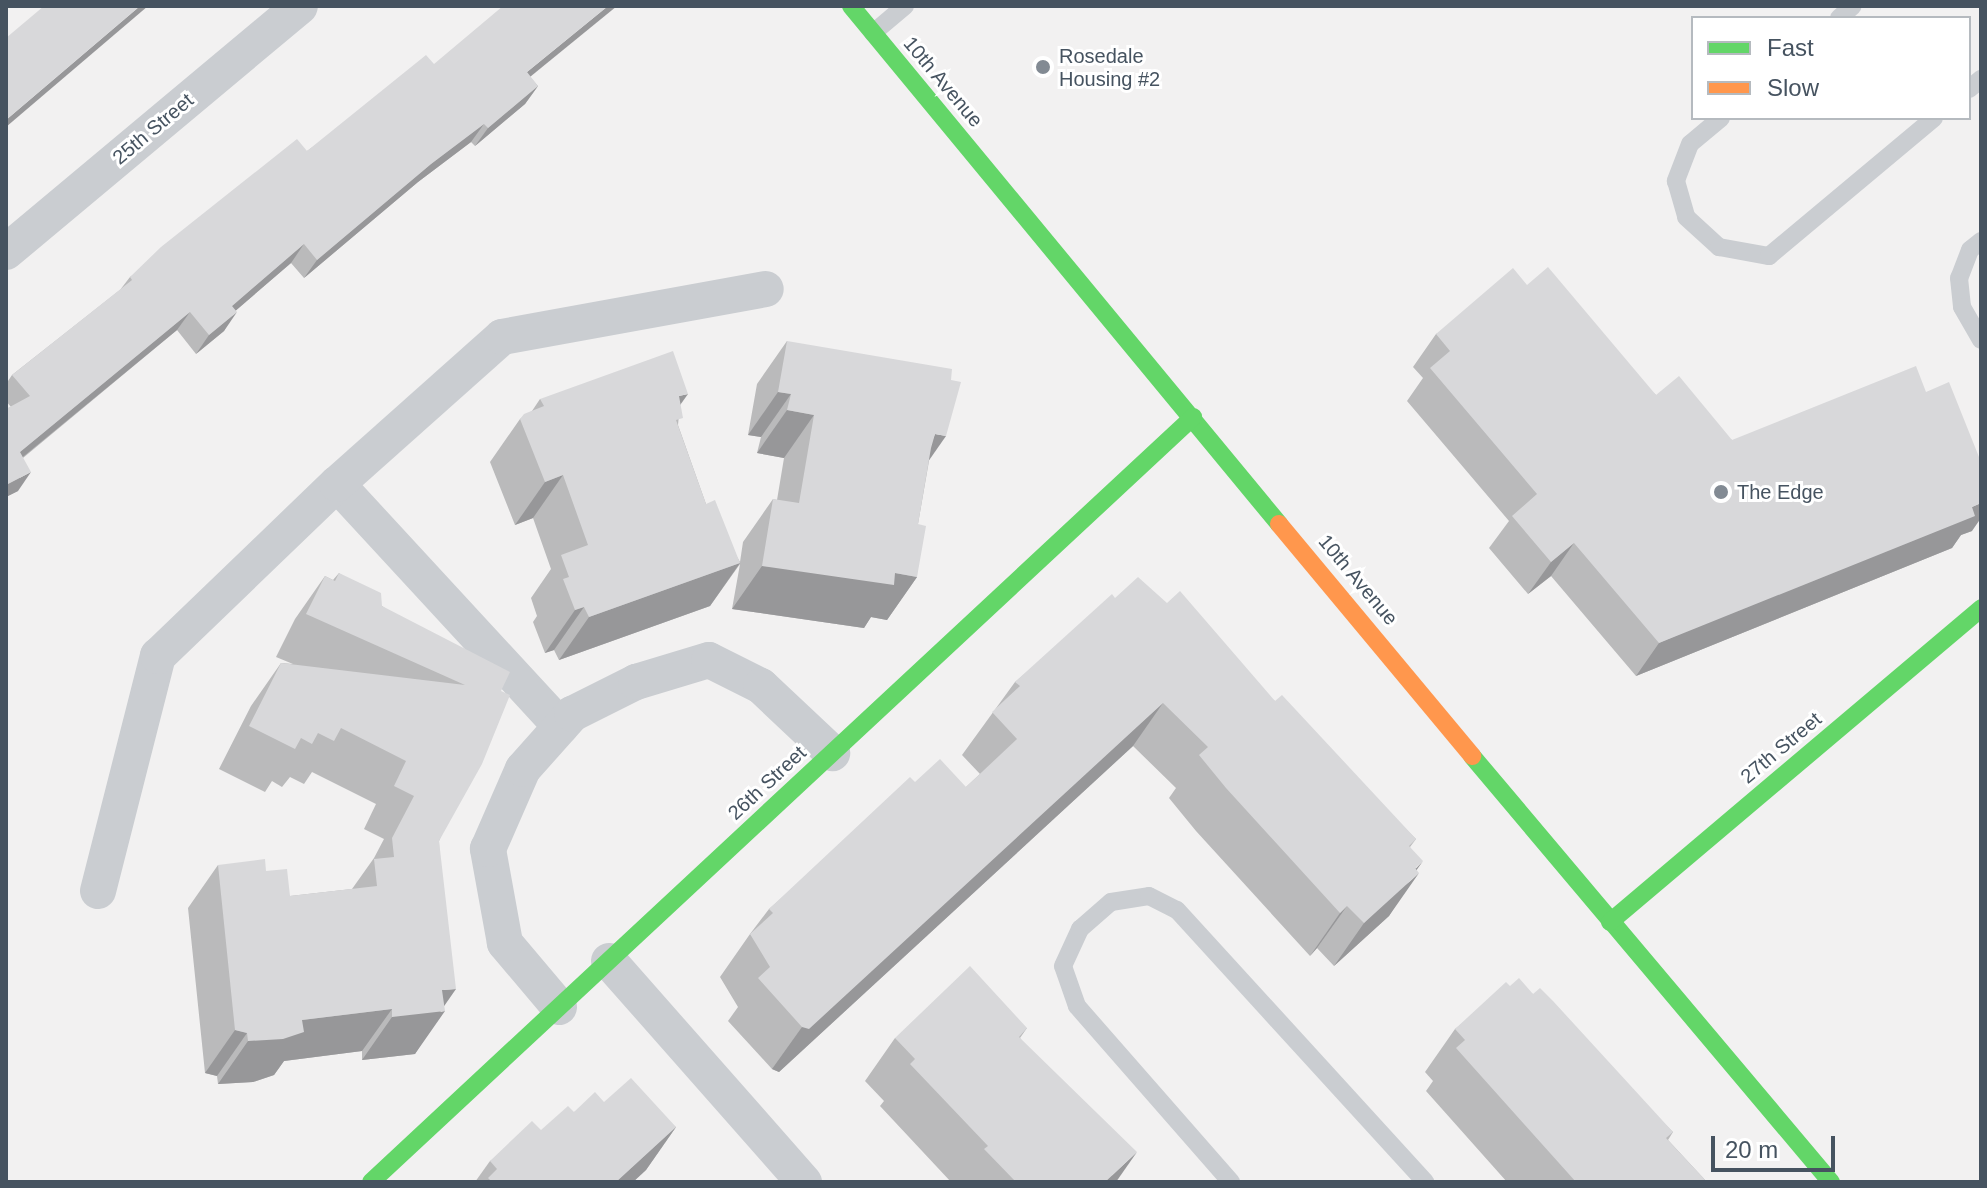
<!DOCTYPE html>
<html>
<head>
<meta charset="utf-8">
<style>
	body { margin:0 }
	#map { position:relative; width:1987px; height:1188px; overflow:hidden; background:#f2f1f1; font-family:Helvetica,sans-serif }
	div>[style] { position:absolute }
	.lane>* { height:18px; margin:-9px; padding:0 9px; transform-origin:9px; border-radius:9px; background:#cacdd1 }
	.street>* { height:36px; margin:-18px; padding:0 18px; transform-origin:18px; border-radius:18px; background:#cacdd1 }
	.fast>* { height:18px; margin:-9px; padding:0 9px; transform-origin:9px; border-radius:9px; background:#63d668 }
	.slow>* { height:18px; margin:-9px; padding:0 9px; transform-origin:9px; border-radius:9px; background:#ff974d }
	.wall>* { inset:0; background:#bababb }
	.shaded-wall>* { inset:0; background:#979799 }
	.building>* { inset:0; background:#d8d8da }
	.dots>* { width:22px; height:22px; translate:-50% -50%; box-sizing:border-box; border:4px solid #fff; border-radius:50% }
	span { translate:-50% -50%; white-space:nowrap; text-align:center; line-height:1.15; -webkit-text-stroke:6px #fff; paint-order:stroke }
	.poi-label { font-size:20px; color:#465360 }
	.left { translate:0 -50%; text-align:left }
	.street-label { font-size:20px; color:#465360 }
	.frame { position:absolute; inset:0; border:8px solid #465360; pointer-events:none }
	.legend { position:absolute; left:1691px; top:16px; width:280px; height:104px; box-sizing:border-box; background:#fff; border:2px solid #b5babf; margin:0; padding:10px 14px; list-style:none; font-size:24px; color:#465360 }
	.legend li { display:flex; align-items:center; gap:16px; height:40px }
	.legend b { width:40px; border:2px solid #b5babf }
	.scale { position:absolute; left:1711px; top:1136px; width:124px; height:36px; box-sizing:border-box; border:4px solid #465360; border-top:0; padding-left:10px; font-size:24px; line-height:28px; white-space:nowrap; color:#465360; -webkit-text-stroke:6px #fff; paint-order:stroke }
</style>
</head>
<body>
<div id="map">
	<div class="lane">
		<i style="left:1839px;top:18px;width:18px;rotate:-41deg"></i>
		<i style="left:873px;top:33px;width:42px;rotate:-40.2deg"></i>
		<i style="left:1969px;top:89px;width:16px;rotate:-40deg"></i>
		<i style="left:1721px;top:118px;width:40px;rotate:140deg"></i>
		<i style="left:1690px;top:144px;width:40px;rotate:111deg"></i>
		<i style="left:1676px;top:181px;width:37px;rotate:74deg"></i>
		<i style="left:1686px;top:217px;width:45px;rotate:42.3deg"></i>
		<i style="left:1719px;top:247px;width:51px;rotate:10.2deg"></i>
		<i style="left:1769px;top:256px;width:215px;rotate:-39.9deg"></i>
		<i style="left:1981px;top:241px;width:14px;rotate:141deg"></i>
		<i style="left:1970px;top:250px;width:30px;rotate:111deg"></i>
		<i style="left:1959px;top:278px;width:29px;rotate:84deg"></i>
		<i style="left:1962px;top:307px;width:38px;rotate:60deg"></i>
		<i style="left:1231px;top:1182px;width:234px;rotate:-131.2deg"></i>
		<i style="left:1077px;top:1006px;width:42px;rotate:-109.3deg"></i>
		<i style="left:1063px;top:966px;width:41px;rotate:-65.3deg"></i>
		<i style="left:1080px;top:929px;width:41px;rotate:-41.1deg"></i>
		<i style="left:1111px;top:902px;width:38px;rotate:-9deg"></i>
		<i style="left:1149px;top:896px;width:31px;rotate:27deg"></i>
		<i style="left:1177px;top:910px;width:368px;rotate:47.6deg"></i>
	</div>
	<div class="street">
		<i style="left:6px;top:252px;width:383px;rotate:-39.9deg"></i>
		<i style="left:337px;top:484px;width:330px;rotate:47.3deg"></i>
		<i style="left:98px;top:891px;width:243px;rotate:-75.7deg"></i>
		<i style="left:158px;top:656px;width:248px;rotate:-43.9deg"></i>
		<i style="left:337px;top:484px;width:221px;rotate:-41.7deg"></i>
		<i style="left:502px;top:337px;width:268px;rotate:-10.3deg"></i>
		<i style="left:609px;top:961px;width:295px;rotate:48.6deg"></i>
		<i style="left:559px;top:1007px;width:84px;rotate:-130.2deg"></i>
		<i style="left:505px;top:943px;width:96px;rotate:-100.3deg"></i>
		<i style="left:488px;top:849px;width:87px;rotate:-66.4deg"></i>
		<i style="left:523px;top:769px;width:74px;rotate:-48.3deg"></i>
		<i style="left:572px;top:714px;width:72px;rotate:-26.6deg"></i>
		<i style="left:636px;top:682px;width:76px;rotate:-16.8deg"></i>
		<i style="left:709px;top:660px;width:58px;rotate:26.6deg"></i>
		<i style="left:761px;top:686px;width:98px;rotate:43.3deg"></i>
	</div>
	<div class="fast">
		<i style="left:851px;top:6px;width:672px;rotate:50.43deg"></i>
		<i style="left:1472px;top:756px;width:557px;rotate:49.88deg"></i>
		<i style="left:1610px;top:922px;width:486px;rotate:-40.2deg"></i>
		<i style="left:371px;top:1182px;width:1123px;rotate:-42.94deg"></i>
	</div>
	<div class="slow">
		<i style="left:1279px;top:524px;width:302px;rotate:50.2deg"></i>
	</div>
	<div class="wall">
		<i style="clip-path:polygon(434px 64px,530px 77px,538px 86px,525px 104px,475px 146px,471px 142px,418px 182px,304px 278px,291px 263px,235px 311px,224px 331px,196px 354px,177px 330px,23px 458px,18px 491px,6px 497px,6px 409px,11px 407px,6px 401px,6px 384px,12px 375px,120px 290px,130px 277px,307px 151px)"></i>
		<i style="clip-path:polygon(1527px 285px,1656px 395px,1732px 440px,1972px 531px,1961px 535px,1952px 548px,1636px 676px,1551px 576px,1528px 594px,1489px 548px,1509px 521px,1407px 401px,1423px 378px,1413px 367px,1436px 334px)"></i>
		<i style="clip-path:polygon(787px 341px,929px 461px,918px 524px,917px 577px,887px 620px,871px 617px,864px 628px,732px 609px,740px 564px,710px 606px,559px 660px,554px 650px,545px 653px,533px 622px,537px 616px,531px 598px,551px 569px,533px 518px,515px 525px,490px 462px,520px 419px,532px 411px,540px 399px,680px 405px,678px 425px,706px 504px,740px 562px,743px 542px,773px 499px,777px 500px,784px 458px,757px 453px,761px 437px,748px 435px,757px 384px)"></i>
		<i style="clip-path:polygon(339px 573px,382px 606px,501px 691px,439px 841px,444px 1006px,415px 1054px,362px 1060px,362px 1051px,284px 1061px,274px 1075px,253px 1082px,218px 1084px,217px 1076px,205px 1073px,188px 908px,218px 865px,266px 871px,290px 896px,352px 889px,374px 858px,384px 839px,364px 829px,376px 804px,312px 772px,304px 784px,290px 777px,282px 787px,272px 781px,265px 792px,219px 769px,251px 706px,281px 663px,293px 664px,276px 657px,295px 619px,325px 576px,333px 580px)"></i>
		<i style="clip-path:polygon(1115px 598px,1275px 701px,1416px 839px,1410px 847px,1416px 870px,1389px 916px,1334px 966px,1317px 948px,1310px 956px,1196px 831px,1169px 798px,1176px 788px,1133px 746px,779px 1072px,772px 1069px,728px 1021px,738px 1007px,720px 977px,750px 934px,769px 909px,915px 782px,966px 787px,980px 774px,962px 755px,1015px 682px)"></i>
		<i style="clip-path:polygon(1510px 986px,1533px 994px,1673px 1132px,1668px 1140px,1707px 1182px,1507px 1182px,1426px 1091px,1433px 1081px,1425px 1072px,1455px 1029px)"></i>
		<i style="clip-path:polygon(1027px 1028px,1020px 1038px,1116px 1182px,951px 1182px,880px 1106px,884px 1101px,865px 1081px,895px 1038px)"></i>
		<i style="clip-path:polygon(604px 1102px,676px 1127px,646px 1170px,633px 1182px,475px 1182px,490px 1161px,574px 1112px)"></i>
	</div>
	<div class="shaded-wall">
		<i style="clip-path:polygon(140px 6px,148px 6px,6px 127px,6px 120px)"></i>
		<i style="clip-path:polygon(608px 6px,617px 6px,514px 90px,527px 72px)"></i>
		<i style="clip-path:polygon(538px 86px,525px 104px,475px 146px,488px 128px)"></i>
		<i style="clip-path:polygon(484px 124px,471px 142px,418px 182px,304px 278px,317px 260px,431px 164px)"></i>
		<i style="clip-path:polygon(304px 244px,291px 263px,219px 325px,232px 306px)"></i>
		<i style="clip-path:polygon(190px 312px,177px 330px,7px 470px,20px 452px)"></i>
		<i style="clip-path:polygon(237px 312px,224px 331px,196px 354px,209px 335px)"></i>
		<i style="clip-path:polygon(778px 392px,791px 394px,761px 437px,748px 435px)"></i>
		<i style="clip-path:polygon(688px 394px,658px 436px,679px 396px)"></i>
		<i style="clip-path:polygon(787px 410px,814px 415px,784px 458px,757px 453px)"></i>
		<i style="clip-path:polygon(935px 434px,946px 436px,916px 479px)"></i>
		<i style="clip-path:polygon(31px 472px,18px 491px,6px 497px,6px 485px)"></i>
		<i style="clip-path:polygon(563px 475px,533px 518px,515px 525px,545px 482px)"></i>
		<i style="clip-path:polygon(1981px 503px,1981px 518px,1972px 531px,1961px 535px,1952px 548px,1636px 676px,1659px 643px)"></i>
		<i style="clip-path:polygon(1574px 543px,1551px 576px,1528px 594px,1551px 562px)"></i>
		<i style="clip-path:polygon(740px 563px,710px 606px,559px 660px,589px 617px)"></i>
		<i style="clip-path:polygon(762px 566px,895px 573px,917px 577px,887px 620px,871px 617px,864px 628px,732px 609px)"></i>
		<i style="clip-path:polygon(584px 607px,554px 650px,545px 653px,575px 610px)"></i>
		<i style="clip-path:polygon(1163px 703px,1133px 746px,779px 1072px,772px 1069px,802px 1027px)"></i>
		<i style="clip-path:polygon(1423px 861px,1406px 885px,1419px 873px,1389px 916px,1334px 966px,1364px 923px)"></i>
		<i style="clip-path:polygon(1347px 906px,1317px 948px,1310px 956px,1340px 913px)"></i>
		<i style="clip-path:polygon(456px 989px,440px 1012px,445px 1011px,415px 1054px,362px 1060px,392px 1017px,442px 990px)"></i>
		<i style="clip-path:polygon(392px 1009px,362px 1051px,284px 1061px,274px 1075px,253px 1082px,218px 1084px,248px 1041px,302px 1020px)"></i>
		<i style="clip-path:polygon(235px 1030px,247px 1033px,217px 1076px,205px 1073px)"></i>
		<i style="clip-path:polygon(676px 1127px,646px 1170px,633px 1182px,616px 1182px)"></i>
		<i style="clip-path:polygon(1137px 1152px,1116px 1182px,1105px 1182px)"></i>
	</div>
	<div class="building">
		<i style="clip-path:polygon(44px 6px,140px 6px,6px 120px,6px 38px)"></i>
		<i style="clip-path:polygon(503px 6px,608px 6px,527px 72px,538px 86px,488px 128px,484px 124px,431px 164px,317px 260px,304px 244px,232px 306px,237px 312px,209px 335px,190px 312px,20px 452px,31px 472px,6px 485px,6px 409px,30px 396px,12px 375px,132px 280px,130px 277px,161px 247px,297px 139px,307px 151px,426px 55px,434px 64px)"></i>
		<i style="clip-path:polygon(1548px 267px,1656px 395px,1679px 376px,1732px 440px,1916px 366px,1926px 392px,1949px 382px,1981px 462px,1981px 503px,1972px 507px,1975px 516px,1659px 643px,1574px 543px,1551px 562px,1512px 516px,1537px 494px,1430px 368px,1450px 351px,1436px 334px,1513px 268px,1527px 285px)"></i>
		<i style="clip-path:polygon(787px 341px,952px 369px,951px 380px,961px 382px,946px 436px,935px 434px,931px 448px,918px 524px,926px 526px,917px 577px,895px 573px,894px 585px,762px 566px,773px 499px,799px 503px,814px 415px,787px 410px,791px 394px,778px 392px)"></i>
		<i style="clip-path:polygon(673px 351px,688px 394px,679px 396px,683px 418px,676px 420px,706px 504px,715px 500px,740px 563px,589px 617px,584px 607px,575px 610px,563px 579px,569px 577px,561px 555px,588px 545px,563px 475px,545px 482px,520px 419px,524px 414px,544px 406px,540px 399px)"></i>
		<i style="clip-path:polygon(339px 573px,381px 593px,382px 606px,510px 672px,501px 691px,510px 695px,482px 764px,439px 841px,456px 989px,442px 990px,445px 1011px,392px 1017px,392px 1009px,302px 1020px,304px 1032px,283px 1039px,248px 1041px,247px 1033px,235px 1030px,218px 865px,265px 859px,266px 871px,287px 869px,290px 896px,377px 886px,374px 859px,394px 857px,392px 838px,414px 796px,394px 786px,406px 761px,341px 728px,334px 741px,318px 733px,312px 744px,301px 738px,295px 749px,249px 726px,281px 663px,465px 685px,306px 614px,325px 576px,335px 581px)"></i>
		<i style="clip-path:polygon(1138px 577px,1167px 603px,1180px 591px,1275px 701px,1282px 695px,1416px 839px,1409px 846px,1423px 861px,1415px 868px,1419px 873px,1364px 923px,1347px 906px,1340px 913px,1226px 788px,1199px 755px,1208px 747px,1163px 703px,809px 1029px,802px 1027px,758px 978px,770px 967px,750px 934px,773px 913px,769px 909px,910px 777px,915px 782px,940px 759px,966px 787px,1017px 739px,992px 712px,1020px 686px,1015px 682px,1112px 594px,1115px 598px)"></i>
		<i style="clip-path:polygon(970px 966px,1027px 1028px,1019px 1037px,1137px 1152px,1105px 1182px,1016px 1182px,984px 1149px,988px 1146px,910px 1064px,915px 1059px,895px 1038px)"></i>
		<i style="clip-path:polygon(1519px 978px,1533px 994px,1540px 988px,1553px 1001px,1673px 1132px,1666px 1138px,1707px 1182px,1576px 1182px,1456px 1048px,1465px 1040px,1455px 1029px,1506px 982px,1510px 986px)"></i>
		<i style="clip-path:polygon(631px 1078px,676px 1127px,616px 1182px,492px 1182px,488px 1178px,497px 1169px,490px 1161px,532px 1121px,541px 1130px,568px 1106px,574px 1112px,595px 1092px,604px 1102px)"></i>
	</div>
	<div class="dots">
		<i style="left:1043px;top:67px;background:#828a93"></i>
		<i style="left:1721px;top:492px;background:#828a93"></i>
	</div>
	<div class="poi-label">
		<span class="left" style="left:1059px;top:68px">Rosedale<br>Housing #2</span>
		<span class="left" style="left:1737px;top:492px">The Edge</span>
	</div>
	<div class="street-label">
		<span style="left:943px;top:82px;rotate:50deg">10th Avenue</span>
		<span style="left:153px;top:129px;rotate:-40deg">25th Street</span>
		<span style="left:1358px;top:580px;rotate:50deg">10th Avenue</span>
		<span style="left:1781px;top:748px;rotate:-40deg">27th Street</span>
		<span style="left:767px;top:783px;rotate:-43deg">26th Street</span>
	</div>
	<div class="frame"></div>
	<ul class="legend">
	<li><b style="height:10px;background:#63d668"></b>Fast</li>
	<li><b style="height:10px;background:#ff974d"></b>Slow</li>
	</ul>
	<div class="scale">20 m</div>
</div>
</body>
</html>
